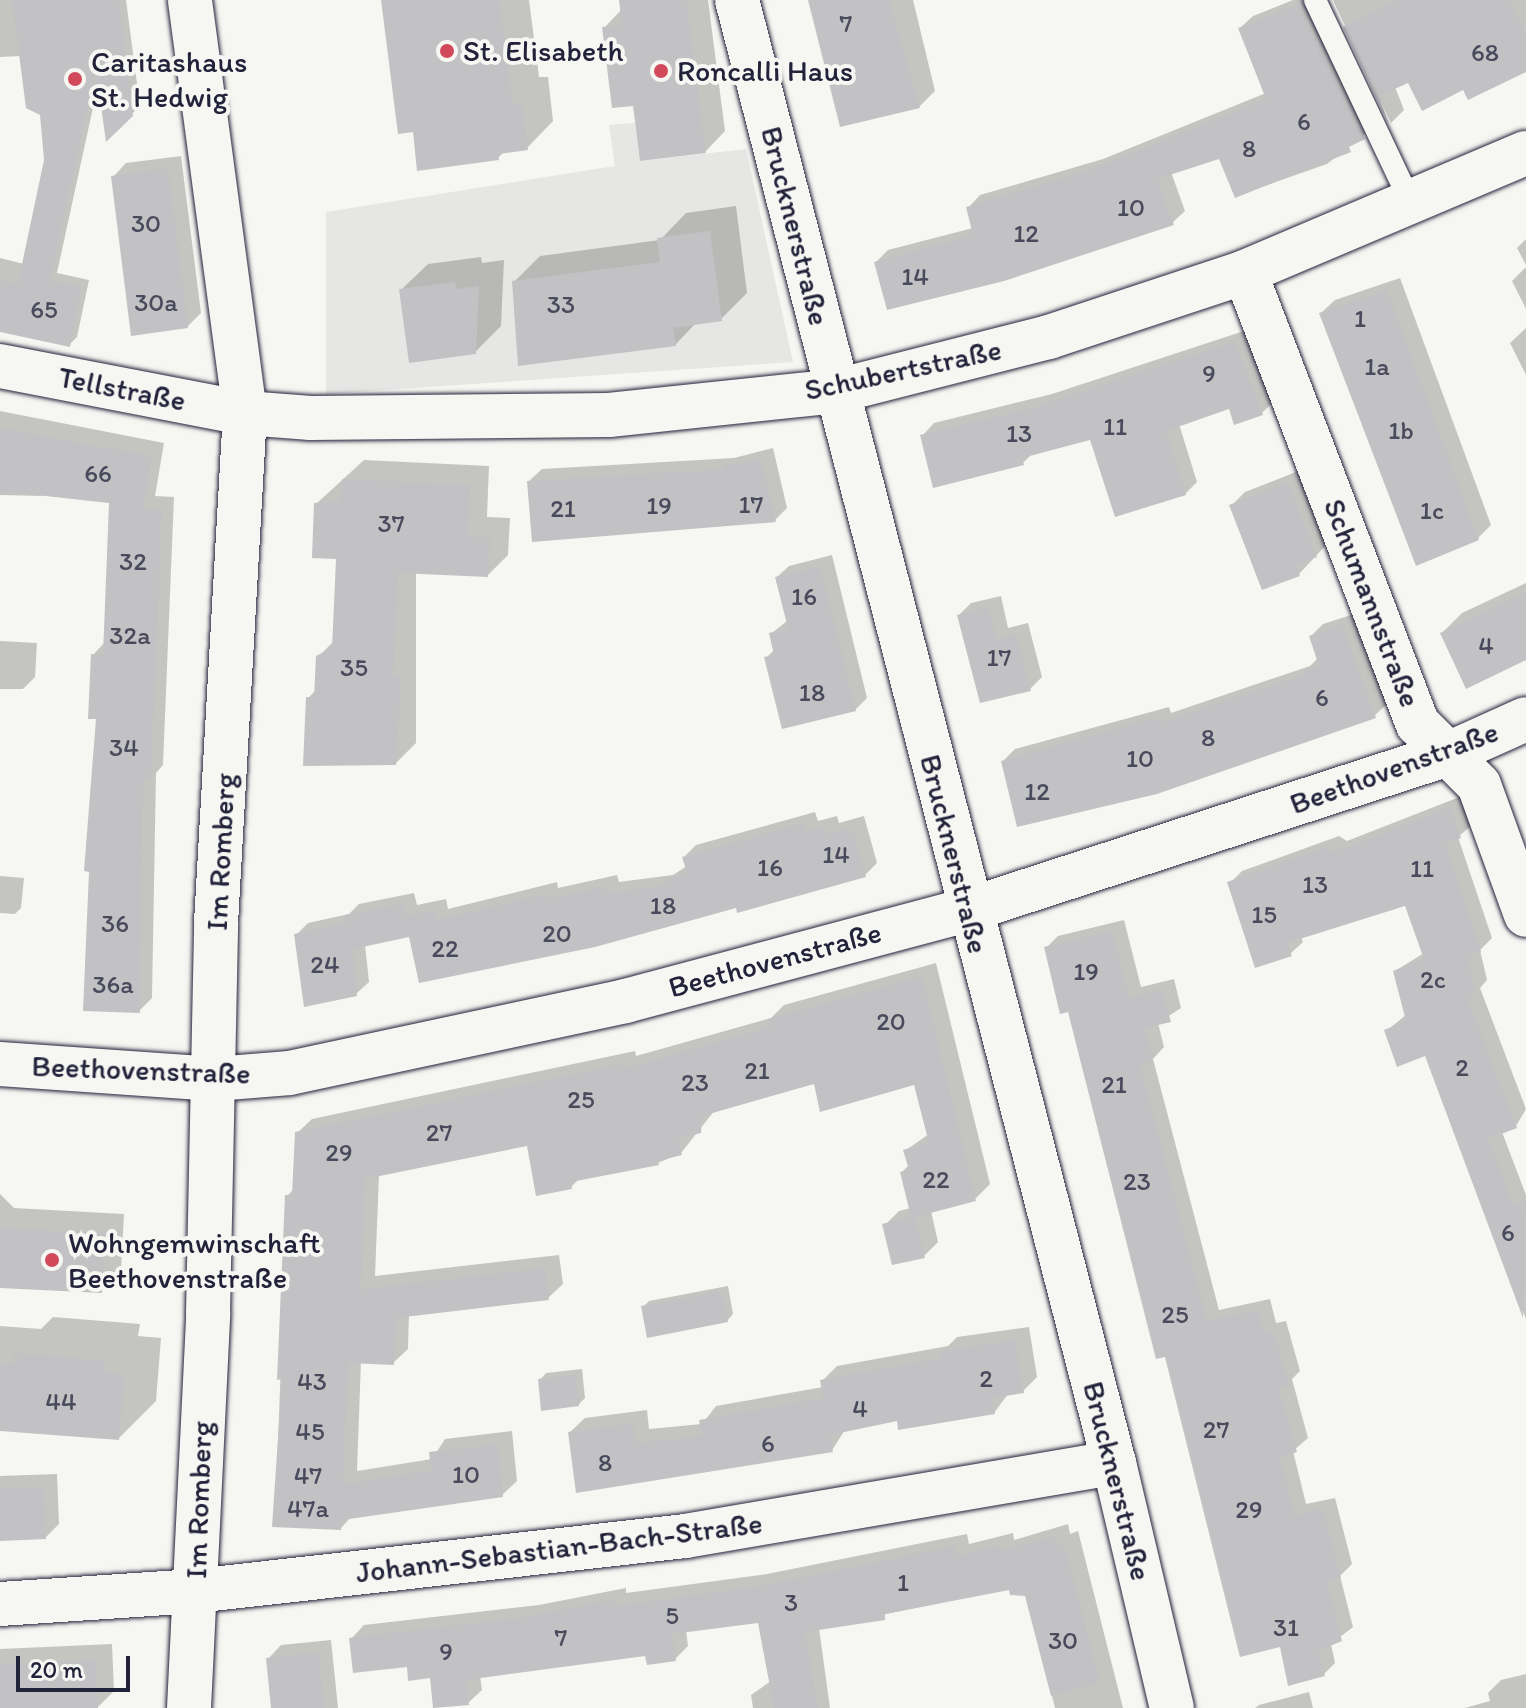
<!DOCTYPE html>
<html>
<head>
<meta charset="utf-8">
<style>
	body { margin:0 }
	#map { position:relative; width:1526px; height:1708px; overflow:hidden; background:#f6f6f2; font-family:Itim,sans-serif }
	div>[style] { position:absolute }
	.built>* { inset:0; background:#e6e6e4 }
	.shadow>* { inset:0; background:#0003 }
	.building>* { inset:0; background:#c2c2c4 }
	.roads { filter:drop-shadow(0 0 2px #22223b) drop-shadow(0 0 2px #22223b) }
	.service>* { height:22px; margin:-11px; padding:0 11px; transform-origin:11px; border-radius:11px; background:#f6f6f2 }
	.minor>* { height:44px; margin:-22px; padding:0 22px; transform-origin:22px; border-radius:22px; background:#f6f6f2 }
	.dots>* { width:22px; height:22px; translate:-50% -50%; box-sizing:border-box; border:4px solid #f6f6f2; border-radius:50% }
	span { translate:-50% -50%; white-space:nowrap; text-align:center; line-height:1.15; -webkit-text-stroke:8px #f6f6f2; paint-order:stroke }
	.number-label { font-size:26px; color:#4a4a5d }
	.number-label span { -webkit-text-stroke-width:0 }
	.poi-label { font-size:30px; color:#22223b }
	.left { translate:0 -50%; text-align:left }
	.street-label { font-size:30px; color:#22223b }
	.scale { position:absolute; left:16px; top:1656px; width:114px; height:36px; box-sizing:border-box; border:4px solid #22223b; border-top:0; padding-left:10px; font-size:24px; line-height:28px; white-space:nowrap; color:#22223b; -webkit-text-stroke:6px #f6f6f2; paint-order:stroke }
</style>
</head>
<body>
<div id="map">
	<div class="built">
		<i style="clip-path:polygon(635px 123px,640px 161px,746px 149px,793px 362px,326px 394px,326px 212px,615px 166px,609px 125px)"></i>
	</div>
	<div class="shadow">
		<i style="clip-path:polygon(0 0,126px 0,140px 106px,107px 138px,99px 80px,57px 273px,89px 280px,77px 337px,69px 345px,0 327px,0 258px,24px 264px,46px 160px,42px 114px,21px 56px,0 57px)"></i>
		<i style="clip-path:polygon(383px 0,529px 0,539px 77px,548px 77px,553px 121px,527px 148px,506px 150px,498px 158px,414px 130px)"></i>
		<i style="clip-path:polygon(621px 0,708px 0,725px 131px,705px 152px,604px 28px,622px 9px)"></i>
		<i style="clip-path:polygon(811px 0,913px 0,935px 91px,919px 107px)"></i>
		<i style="clip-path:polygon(1293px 0,1318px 0,1376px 125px,1327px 164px,1236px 196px,1221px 156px,1171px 172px,1185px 211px,1172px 223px,876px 262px,888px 250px,973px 228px,968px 208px,980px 195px,1103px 159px,1266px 93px,1240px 28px,1253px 16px)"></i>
		<i style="clip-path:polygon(1333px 0,1526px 0,1526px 70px,1464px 88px,1409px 81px,1395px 87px,1404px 110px,1391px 123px)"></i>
		<i style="clip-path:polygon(181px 156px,201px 313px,187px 327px,113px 177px,126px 163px)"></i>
		<i style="clip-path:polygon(736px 206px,747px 293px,721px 319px,697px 322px,675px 345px,514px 282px,540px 256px,660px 240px,686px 213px)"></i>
		<i style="clip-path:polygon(1526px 239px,1526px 265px,1517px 248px)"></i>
		<i style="clip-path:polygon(481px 257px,482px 263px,504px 260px,501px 326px,475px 352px,401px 290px,428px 264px)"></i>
		<i style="clip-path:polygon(1525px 268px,1526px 268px,1526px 309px,1512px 281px)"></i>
		<i style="clip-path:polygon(1400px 278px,1491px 525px,1478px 538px,1321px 313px,1335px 300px)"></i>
		<i style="clip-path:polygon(1526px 328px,1526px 375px,1510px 343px)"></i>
		<i style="clip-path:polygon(1247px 330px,1274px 401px,1262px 413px,1230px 407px,1179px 424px,1197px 482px,1185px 494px,1091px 437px,1033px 453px,1023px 463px,922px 436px,934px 423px,1052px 394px)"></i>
		<i style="clip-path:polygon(0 411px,164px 443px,155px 496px,174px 497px,163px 765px,156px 773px,152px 998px,139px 1011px,93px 655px,105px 642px,111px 502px,47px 490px,41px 496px,0 495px)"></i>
		<i style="clip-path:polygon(773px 448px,787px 508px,775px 520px,529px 481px,542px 469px,734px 458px)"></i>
		<i style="clip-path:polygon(364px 460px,489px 466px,487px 517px,510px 518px,508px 555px,488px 575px,416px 572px,416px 743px,396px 763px,308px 698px,316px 690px,318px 657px,334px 641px,338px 557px,316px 504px)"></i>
		<i style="clip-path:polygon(1301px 470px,1329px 542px,1299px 574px,1232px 505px,1245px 492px)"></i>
		<i style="clip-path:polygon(832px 555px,867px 698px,855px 710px,766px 658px,775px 649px,772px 633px,788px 620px,777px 577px,789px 566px)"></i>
		<i style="clip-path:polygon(1526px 583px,1526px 658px,1442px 633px,1462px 613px)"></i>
		<i style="clip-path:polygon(1001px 596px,1008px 628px,1028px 623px,1042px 677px,1030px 689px,959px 615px,971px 603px)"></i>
		<i style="clip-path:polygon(1354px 614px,1387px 704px,1374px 716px,1003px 761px,1015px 749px,1169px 707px,1171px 713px,1310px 666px,1318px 658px,1311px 636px,1323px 624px)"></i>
		<i style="clip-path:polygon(0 641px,37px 643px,35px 677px,23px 689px,0 689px)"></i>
		<i style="clip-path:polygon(1462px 796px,1472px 825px,1458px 837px,1492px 938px,1480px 950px,1487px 980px,1480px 988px,1526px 1109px,1516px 1126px,1502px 1132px,1526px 1195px,1526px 1319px,1426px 1054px,1386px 1031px,1406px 1015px,1395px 971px,1424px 953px,1406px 904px,1301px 937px,1303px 942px,1290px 954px,1230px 883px,1242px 871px,1339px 836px,1347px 841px)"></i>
		<i style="clip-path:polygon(815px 812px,818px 821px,837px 816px,839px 823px,864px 816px,877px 863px,865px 875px,737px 906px,411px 935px,365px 945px,369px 982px,356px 994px,296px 935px,308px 923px,349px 914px,359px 904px,414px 893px,417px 905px,446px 899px,448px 909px,557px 882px,558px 888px,617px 875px,619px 882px,673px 875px,687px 866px,684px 857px,696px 845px)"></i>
		<i style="clip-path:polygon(0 876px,24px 878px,21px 908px,15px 914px,0 913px)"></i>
		<i style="clip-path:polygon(1124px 920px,1141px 987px,1174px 979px,1181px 1008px,1158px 1023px,1164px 1047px,1153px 1059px,1219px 1310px,1270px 1299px,1276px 1323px,1286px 1321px,1300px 1371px,1292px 1379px,1308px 1438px,1293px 1451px,1306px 1504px,1335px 1498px,1352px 1564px,1340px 1576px,1353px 1627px,1331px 1644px,1335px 1663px,1324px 1674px,1281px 1645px,1166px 1354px,1069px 1010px,1046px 948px,1058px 936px)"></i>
		<i style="clip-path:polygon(936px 963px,990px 1184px,975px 1199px,931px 1211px,938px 1242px,924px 1256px,885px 1225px,899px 1211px,911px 1208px,902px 1172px,909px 1165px,906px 1150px,929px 1134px,915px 1082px,815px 1082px,715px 1110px,681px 1153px,658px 1163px,579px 1179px,571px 1187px,528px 1143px,379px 1175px,375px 1276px,559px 1255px,563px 1284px,548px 1298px,409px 1314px,408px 1349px,393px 1363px,361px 1361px,357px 1471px,432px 1459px,445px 1439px,512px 1431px,517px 1481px,502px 1495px,351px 1517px,341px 1528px,275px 1525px,287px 1196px,294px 1189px,297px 1133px,312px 1119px,635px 1051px,636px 1056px,771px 1018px,784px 1005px)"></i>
		<i style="clip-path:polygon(0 1194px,14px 1208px,124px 1214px,121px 1271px,101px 1291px,0 1285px)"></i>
		<i style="clip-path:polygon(728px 1286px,733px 1314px,727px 1321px,643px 1307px,649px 1301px)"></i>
		<i style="clip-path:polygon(53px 1317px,140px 1324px,138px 1336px,161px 1338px,156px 1401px,119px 1438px,0 1429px,0 1326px,41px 1329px)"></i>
		<i style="clip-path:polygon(1029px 1327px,1037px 1377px,1023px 1391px,1008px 1394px,994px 1413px,898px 1419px,845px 1430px,832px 1450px,577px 1491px,570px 1432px,585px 1418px,647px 1410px,649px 1429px,702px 1424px,716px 1406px,823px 1387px,822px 1381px,837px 1366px,948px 1346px,957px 1337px)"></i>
		<i style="clip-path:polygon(582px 1369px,585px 1398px,578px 1405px,540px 1380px,546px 1373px)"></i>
		<i style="clip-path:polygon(57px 1474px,59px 1524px,46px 1537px,0 1539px,0 1476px)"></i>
		<i style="clip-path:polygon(1068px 1524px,1070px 1534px,1078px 1531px,1123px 1708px,1055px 1708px,1027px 1594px,1011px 1588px,819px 1628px,830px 1708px,753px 1708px,751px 1695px,771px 1681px,760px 1620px,686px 1630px,688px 1646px,675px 1659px,647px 1654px,480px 1676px,482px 1690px,468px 1703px,431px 1676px,351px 1639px,364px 1625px,539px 1605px,626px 1588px,626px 1593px,767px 1574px,967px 1534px,969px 1544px,1013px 1533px,1014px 1540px)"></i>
		<i style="clip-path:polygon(331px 1640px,338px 1708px,273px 1708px,268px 1659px,281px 1645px)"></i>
		<i style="clip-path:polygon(112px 1644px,114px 1691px,97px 1708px,0 1708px,0 1649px)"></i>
		<i style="clip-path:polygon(1526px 1674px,1526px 1708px,1465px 1708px,1490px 1701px,1488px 1693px,1501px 1680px)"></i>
		<i style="clip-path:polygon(1309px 1692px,1313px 1708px,1255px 1708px,1259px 1705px)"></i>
	</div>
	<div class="building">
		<i style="clip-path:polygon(12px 0,119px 0,133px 116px,106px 142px,96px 70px,50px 281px,82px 287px,70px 347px,0 332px,0 280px,18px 283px,44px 160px,40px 115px,26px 108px)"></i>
		<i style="clip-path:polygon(381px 0,499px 0,513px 103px,522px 102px,528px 150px,498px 154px,499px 160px,417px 171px,413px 132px,398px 134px)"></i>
		<i style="clip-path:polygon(619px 0,686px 0,706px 153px,640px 161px,633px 106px,612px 108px,602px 27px,622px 25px)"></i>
		<i style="clip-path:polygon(808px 0,889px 0,920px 108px,840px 127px)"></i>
		<i style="clip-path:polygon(1397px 0,1509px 0,1526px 34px,1526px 72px,1468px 100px,1463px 90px,1422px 111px,1408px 83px,1379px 96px,1390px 127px,1343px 27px)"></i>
		<i style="clip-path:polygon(1298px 4px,1365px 139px,1349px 147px,1351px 152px,1235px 198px,1219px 159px,1157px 179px,1174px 225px,1004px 281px,887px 310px,874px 262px,973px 235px,966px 207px,1089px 170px,1266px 99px,1238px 28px)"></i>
		<i style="clip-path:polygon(168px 168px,188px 328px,131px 336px,111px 176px)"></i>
		<i style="clip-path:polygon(710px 231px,722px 321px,673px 328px,676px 346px,518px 366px,512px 281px,660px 262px,657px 238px)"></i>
		<i style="clip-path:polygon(455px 282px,456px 289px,479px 286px,476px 354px,409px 363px,399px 289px)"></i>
		<i style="clip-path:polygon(1387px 290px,1479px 540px,1416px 566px,1319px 313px)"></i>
		<i style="clip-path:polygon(1235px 341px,1263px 415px,1234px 425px,1229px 409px,1166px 431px,1186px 495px,1115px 517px,1090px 440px,1022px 458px,1024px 465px,933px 488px,920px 435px,1038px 406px)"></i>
		<i style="clip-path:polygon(0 428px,152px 456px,143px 509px,162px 509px,151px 780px,144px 779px,142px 815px,140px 1013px,83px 1011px,89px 872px,84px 871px,96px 719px,88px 719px,91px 654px,103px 655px,109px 503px,0 491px)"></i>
		<i style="clip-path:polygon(761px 460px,776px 522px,532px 542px,527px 481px,725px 469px,724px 465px)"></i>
		<i style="clip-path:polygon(342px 479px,470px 485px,468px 536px,490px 538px,488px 577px,398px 573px,393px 676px,401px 676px,396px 765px,303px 766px,306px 697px,314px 698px,316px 656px,332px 648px,336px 559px,312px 558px,314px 503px,341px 501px)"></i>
		<i style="clip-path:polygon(1288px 482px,1317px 557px,1296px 565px,1300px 576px,1262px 590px,1229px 505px)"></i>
		<i style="clip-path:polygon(820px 566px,856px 711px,782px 729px,764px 657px,774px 655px,769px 633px,788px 628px,775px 577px)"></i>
		<i style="clip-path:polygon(1526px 592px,1526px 660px,1466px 689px,1440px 633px)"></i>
		<i style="clip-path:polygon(989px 607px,996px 639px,1016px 634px,1031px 691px,980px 703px,957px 615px)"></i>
		<i style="clip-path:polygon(1342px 624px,1376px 718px,1157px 794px,1017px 827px,1001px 761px,1157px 717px,1159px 723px,1304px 675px,1303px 671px,1319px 666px,1309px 636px)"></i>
		<i style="clip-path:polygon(1450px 807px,1461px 838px,1445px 844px,1481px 952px,1467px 957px,1476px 994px,1467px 998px,1517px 1128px,1488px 1139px,1514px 1206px,1526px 1201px,1523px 1318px,1425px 1056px,1397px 1067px,1384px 1030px,1406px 1021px,1393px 971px,1424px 959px,1405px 906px,1287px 943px,1292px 956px,1255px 968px,1227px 882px,1326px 847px,1334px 852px)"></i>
		<i style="clip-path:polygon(803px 823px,806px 832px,825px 826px,827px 834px,852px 827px,866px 877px,737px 913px,736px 908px,595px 947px,419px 983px,409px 937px,353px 949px,357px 996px,304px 1007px,294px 934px,347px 923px,345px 915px,403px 904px,405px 916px,435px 910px,437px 920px,546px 893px,547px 899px,605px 886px,607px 893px,666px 885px,664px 880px,687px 873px,682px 857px)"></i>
		<i style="clip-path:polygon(1112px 931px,1129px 998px,1162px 989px,1171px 1022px,1145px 1028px,1153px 1061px,1140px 1064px,1207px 1321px,1258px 1310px,1265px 1334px,1274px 1331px,1289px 1385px,1279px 1388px,1297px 1452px,1280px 1457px,1295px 1515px,1323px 1508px,1341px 1578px,1327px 1582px,1342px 1641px,1318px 1651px,1325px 1676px,1288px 1686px,1280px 1647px,1240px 1657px,1165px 1357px,1156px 1359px,1068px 1012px,1060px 1014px,1044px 947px)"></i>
		<i style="clip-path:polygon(922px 976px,976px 1201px,915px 1217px,925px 1258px,892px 1265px,882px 1224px,911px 1217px,900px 1172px,909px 1170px,903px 1150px,929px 1143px,914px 1085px,820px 1112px,814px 1084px,702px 1116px,701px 1133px,677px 1139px,682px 1155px,658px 1161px,659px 1165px,571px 1182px,572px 1189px,536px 1196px,527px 1146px,365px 1179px,361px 1289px,545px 1268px,549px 1300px,396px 1318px,394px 1365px,348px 1363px,343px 1484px,431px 1470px,429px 1452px,498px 1444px,503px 1497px,342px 1520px,341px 1530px,272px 1527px,282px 1379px,277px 1380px,285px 1195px,292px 1195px,295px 1132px,621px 1064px,622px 1069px,770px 1027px,768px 1019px)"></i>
		<i style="clip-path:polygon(0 1228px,105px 1233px,102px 1293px,0 1288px)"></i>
		<i style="clip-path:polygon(722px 1291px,728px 1322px,647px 1338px,641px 1306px)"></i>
		<i style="clip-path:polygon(1015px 1340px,1024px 1393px,992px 1398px,995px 1414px,898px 1430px,897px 1421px,830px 1435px,833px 1452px,576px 1493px,568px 1432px,633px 1423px,635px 1443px,702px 1436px,699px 1420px,823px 1398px,820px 1380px,942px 1358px,940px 1351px)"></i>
		<i style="clip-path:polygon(15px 1353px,104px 1360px,103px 1372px,125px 1374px,119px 1440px,0 1431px,0 1364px,13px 1365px)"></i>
		<i style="clip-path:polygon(576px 1375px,579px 1406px,541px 1411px,538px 1379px)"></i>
		<i style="clip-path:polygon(44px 1486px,46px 1539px,0 1541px,0 1488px)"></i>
		<i style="clip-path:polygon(1055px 1536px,1057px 1546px,1064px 1543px,1100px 1683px,1051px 1696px,1025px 1596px,1010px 1595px,1009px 1590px,885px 1614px,885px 1620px,805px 1632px,818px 1708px,774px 1708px,758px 1623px,672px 1634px,676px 1661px,647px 1665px,645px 1656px,466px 1680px,469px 1705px,433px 1708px,430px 1678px,408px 1681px,407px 1667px,353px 1673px,349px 1638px,524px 1617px,613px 1600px,614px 1606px,752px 1587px,954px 1546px,956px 1556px,1000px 1545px,1001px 1551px)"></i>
		<i style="clip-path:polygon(319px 1652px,324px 1708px,271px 1708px,266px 1658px)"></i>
		<i style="clip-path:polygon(96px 1660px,98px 1708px,0 1708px,0 1664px)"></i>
	</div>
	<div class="roads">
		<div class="service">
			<i style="left:1315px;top:0;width:220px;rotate:64.7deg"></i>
		</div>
		<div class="minor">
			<i style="left:737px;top:0;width:1511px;rotate:75.55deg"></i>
			<i style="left:1114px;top:1463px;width:252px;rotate:76.7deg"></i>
			<i style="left:1245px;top:272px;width:484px;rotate:69.1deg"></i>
			<i style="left:1418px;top:724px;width:86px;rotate:45deg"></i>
			<i style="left:1479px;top:785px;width:138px;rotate:70.1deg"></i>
			<i style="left:0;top:366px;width:249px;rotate:10.9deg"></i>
			<i style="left:245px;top:413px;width:66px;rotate:4.3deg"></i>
			<i style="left:311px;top:418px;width:298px;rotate:-0.6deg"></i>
			<i style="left:609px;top:415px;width:229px;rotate:-6deg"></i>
			<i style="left:837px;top:391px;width:219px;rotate:-14.3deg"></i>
			<i style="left:1049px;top:337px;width:206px;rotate:-18.3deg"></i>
			<i style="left:1245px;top:272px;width:305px;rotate:-23deg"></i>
			<i style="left:0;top:1064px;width:216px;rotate:4deg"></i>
			<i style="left:215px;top:1079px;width:75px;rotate:-4.6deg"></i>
			<i style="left:290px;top:1073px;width:343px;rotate:-12.1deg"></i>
			<i style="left:625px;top:1001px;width:355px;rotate:-14.9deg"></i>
			<i style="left:968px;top:910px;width:505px;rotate:-18deg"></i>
			<i style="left:1448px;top:754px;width:85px;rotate:-24.2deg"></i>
			<i style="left:0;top:1604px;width:195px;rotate:-3.8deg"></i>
			<i style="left:195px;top:1591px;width:493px;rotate:-6.4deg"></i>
			<i style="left:685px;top:1536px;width:435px;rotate:-9.7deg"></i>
			<i style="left:189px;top:1708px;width:395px;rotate:-87.2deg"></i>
			<i style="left:208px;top:1313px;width:390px;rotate:-88.8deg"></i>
			<i style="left:216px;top:923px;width:511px;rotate:-86.75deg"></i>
			<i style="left:245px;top:413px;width:417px;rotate:-97.6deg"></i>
		</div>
	</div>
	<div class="dots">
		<i style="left:447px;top:51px;background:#d1495b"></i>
		<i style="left:661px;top:71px;background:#d1495b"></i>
		<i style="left:75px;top:79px;background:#d1495b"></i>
		<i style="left:52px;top:1260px;background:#d1495b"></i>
	</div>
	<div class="number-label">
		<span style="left:846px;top:24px">7</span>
		<span style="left:1485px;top:53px">68</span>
		<span style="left:1304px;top:122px">6</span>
		<span style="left:1249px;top:149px">8</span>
		<span style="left:1131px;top:208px">10</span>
		<span style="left:146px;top:224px">30</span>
		<span style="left:1026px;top:234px">12</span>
		<span style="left:915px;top:277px">14</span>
		<span style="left:156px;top:303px">30a</span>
		<span style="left:561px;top:305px">33</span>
		<span style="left:44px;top:310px">65</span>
		<span style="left:1360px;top:319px">1</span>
		<span style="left:1377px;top:367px">1a</span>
		<span style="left:1209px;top:374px">9</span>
		<span style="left:1115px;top:427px">11</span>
		<span style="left:1401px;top:431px">1b</span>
		<span style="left:1019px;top:434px">13</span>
		<span style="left:98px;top:474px">66</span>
		<span style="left:751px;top:505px">17</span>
		<span style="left:659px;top:506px">19</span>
		<span style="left:563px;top:509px">21</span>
		<span style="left:1432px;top:511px">1c</span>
		<span style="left:391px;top:524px">37</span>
		<span style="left:133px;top:562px">32</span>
		<span style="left:804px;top:597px">16</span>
		<span style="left:130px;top:636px">32a</span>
		<span style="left:1486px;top:646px">4</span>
		<span style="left:999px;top:658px">17</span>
		<span style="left:354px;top:668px">35</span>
		<span style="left:812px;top:693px">18</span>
		<span style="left:1322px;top:698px">6</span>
		<span style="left:1208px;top:738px">8</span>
		<span style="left:124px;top:748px">34</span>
		<span style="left:1140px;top:759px">10</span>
		<span style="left:1037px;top:792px">12</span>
		<span style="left:836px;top:855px">14</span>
		<span style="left:770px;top:868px">16</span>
		<span style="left:1422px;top:869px">11</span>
		<span style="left:1315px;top:885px">13</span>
		<span style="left:663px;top:906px">18</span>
		<span style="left:1264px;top:915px">15</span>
		<span style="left:115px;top:924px">36</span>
		<span style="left:557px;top:934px">20</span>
		<span style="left:445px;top:949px">22</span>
		<span style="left:325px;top:965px">24</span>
		<span style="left:1086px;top:972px">19</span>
		<span style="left:1433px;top:980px">2c</span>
		<span style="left:113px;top:985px">36a</span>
		<span style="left:891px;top:1022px">20</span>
		<span style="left:1462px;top:1068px">2</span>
		<span style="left:757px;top:1071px">21</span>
		<span style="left:695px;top:1083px">23</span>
		<span style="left:1114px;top:1085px">21</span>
		<span style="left:581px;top:1100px">25</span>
		<span style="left:439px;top:1133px">27</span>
		<span style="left:339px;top:1153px">29</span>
		<span style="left:936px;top:1180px">22</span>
		<span style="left:1137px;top:1182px">23</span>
		<span style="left:1508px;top:1233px">6</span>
		<span style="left:1175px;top:1315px">25</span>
		<span style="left:986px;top:1379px">2</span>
		<span style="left:312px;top:1382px">43</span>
		<span style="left:61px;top:1402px">44</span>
		<span style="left:860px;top:1409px">4</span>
		<span style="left:1216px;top:1430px">27</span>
		<span style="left:310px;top:1432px">45</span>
		<span style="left:768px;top:1444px">6</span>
		<span style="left:605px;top:1463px">8</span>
		<span style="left:466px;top:1475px">10</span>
		<span style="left:308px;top:1476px">47</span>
		<span style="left:308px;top:1509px">47a</span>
		<span style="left:1249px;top:1510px">29</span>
		<span style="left:903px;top:1583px">1</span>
		<span style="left:791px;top:1603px">3</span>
		<span style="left:672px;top:1616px">5</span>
		<span style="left:1286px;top:1628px">31</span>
		<span style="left:561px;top:1638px">7</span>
		<span style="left:1063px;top:1641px">30</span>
		<span style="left:446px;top:1652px">9</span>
	</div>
	<div class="poi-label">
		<span class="left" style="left:463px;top:51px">St. Elisabeth</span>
		<span class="left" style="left:91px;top:79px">Caritashaus<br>St. Hedwig</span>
		<span class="left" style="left:677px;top:71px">Roncalli Haus</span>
		<span class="left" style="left:68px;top:1260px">Wohngemwinschaft<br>Beethovenstraße</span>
	</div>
	<div class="street-label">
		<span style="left:795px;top:226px;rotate:76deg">Brucknerstraße</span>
		<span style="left:903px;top:370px;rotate:-12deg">Schubertstraße</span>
		<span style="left:122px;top:389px;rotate:11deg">Tellstraße</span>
		<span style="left:1372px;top:603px;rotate:69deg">Schumannstraße</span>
		<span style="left:1394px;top:768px;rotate:-20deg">Beethovenstraße</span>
		<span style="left:221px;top:852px;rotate:-87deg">Im Romberg</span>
		<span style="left:954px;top:854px;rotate:76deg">Brucknerstraße</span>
		<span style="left:775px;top:960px;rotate:-15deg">Beethovenstraße</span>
		<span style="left:141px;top:1070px;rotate:2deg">Beethovenstraße</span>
		<span style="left:1117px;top:1481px;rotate:76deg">Brucknerstraße</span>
		<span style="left:199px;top:1500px;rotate:-88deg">Im Romberg</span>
		<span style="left:559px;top:1548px;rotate:-7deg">Johann-Sebastian-Bach-Straße</span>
	</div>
	<div class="scale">20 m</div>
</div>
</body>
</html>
